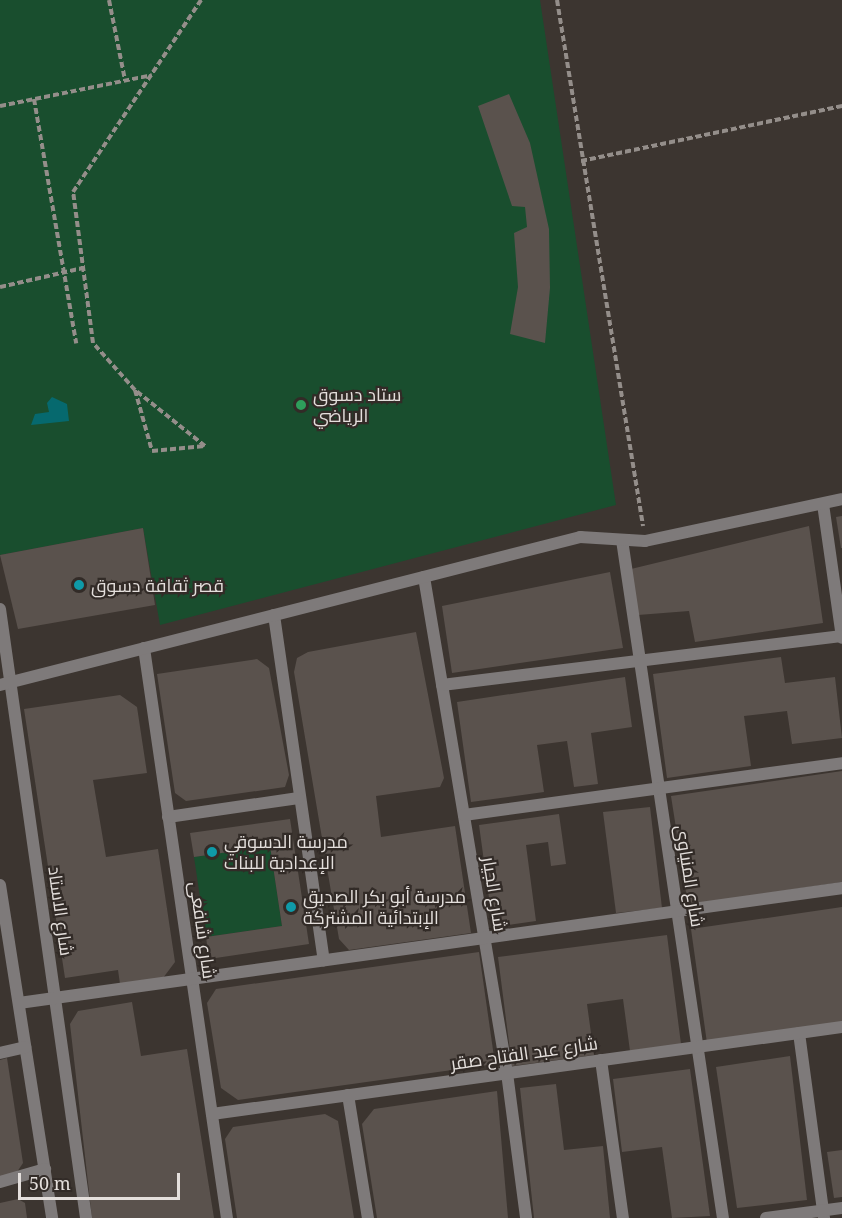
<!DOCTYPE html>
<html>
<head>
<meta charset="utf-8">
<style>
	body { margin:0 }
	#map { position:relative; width:842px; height:1218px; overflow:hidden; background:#3c3530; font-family:"Noto Serif",Cairo,serif }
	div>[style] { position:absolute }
	.green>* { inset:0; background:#194e2e }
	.water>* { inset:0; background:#06696e }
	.building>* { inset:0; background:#5a524d }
	.path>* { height:4px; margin-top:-2px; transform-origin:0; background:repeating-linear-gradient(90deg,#948e8a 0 6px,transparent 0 9px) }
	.street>* { height:12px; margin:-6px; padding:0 6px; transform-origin:6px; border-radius:6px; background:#7e7a7a }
	.dots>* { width:16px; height:16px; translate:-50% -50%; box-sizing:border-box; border:3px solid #322b27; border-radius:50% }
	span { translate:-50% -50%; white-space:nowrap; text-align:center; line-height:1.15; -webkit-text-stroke:4.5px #322b27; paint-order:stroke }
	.poi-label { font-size:18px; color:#e4dfdc }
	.left { translate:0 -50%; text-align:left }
	.street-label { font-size:18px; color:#e4dfdc }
	.scale { position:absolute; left:18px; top:1173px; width:162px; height:27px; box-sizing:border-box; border:3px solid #e4dfdc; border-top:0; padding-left:8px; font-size:18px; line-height:21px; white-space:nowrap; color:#e4dfdc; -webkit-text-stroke:4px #322b27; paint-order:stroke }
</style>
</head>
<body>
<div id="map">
	<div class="green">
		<i style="clip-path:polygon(0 0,540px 0,616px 505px,160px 625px,143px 528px,0 555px)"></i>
		<i style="clip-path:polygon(270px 846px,282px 926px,206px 937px,194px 857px)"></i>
	</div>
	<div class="water">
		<i style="clip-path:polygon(52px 397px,67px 404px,69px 421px,31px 425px,35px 414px,49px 412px,47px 403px)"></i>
	</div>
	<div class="building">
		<i style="clip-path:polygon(509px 94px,530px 143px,549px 229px,550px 288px,545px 343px,510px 334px,518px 287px,514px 233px,527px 227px,525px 207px,512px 206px,478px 106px)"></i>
		<i style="clip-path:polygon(842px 516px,842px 548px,841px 548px,836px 517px)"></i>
		<i style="clip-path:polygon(809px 526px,823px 623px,695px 642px,689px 611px,638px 615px,631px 569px)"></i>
		<i style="clip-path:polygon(143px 528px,155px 605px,18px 629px,0 555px)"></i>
		<i style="clip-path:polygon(610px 572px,623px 648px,452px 673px,442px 606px)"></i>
		<i style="clip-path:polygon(416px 632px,444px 778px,440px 787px,376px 796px,381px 837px,455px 826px,471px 933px,349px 950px,339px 939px,294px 672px,297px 658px,308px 652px)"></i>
		<i style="clip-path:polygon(781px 657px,785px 683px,835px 677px,842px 738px,792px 744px,787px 711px,744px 716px,751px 766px,667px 778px,653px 674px)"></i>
		<i style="clip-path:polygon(257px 659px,269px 668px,289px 775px,285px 787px,186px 801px,175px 793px,157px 674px)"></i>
		<i style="clip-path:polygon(625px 677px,632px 727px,591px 733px,598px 784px,574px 787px,567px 741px,537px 745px,544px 792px,471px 802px,457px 702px)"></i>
		<i style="clip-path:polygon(120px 695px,137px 707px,147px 773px,93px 780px,106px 857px,158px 849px,175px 962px,163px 978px,120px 984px,118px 970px,65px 978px,24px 709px)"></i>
		<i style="clip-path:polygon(842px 771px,842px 882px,688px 905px,671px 796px)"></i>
		<i style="clip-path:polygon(650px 807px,662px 908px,616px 913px,603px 812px)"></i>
		<i style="clip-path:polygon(559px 814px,566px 864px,551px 866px,548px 842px,526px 845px,536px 921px,493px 927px,479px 825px)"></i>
		<i style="clip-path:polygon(290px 819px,309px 944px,209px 959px,206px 937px,282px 926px,270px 846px,194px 857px,190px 833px)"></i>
		<i style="clip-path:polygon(842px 907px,842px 1024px,707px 1043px,691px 929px)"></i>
		<i style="clip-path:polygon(667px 935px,681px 1044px,630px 1051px,623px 999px,587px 1004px,594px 1055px,512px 1066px,498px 957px)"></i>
		<i style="clip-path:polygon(479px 952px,495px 1064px,238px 1100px,221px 1088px,207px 1003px,216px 989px)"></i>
		<i style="clip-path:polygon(132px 1002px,141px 1056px,187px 1049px,214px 1218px,92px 1218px,70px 1024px,78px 1011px)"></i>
		<i style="clip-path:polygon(790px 1056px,807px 1200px,737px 1208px,716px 1067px)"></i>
		<i style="clip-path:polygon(7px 1058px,23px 1163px,17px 1172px,0 1177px,0 1060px)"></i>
		<i style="clip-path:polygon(690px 1069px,710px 1216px,672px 1218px,662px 1147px,622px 1152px,613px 1079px)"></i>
		<i style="clip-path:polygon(556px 1084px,564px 1150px,603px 1146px,610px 1218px,534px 1218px,520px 1088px)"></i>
		<i style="clip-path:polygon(497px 1091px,508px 1218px,377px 1218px,362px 1124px,374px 1109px)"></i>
		<i style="clip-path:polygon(325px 1114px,338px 1121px,354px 1218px,237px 1218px,225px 1139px,233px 1127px)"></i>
		<i style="clip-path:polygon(842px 1150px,842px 1197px,834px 1198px,827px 1152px)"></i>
		<i style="clip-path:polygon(18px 1199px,25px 1203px,27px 1218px,0 1218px,0 1203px)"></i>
	</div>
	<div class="path">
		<i style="left:109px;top:0;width:82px;rotate:78.7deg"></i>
		<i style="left:557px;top:0;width:533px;rotate:80.71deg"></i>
		<i style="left:34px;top:99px;width:248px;rotate:80.2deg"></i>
		<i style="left:0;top:106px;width:155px;rotate:-11.5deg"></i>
		<i style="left:581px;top:161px;width:267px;rotate:-11.9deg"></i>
		<i style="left:0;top:287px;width:85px;rotate:-12.9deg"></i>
		<i style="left:135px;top:390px;width:63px;rotate:74.4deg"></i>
		<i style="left:152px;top:451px;width:53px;rotate:-5.4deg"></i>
		<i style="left:205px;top:446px;width:90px;rotate:-141.3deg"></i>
		<i style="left:135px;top:390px;width:63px;rotate:-131.8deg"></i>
		<i style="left:93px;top:343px;width:152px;rotate:-97.5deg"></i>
		<i style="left:73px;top:192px;width:231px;rotate:-56.3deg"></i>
	</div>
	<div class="street">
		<i style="left:823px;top:504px;width:135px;rotate:81.9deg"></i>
		<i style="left:622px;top:540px;width:685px;rotate:81.53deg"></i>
		<i style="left:424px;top:577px;width:503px;rotate:80.5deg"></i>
		<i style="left:507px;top:1073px;width:146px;rotate:82.5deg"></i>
		<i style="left:0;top:609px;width:615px;rotate:81.96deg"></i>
		<i style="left:274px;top:615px;width:349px;rotate:81.8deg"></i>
		<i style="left:144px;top:648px;width:576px;rotate:81.72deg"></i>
		<i style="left:0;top:685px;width:599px;rotate:-14.31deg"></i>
		<i style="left:580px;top:537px;width:65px;rotate:3.5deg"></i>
		<i style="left:645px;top:541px;width:201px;rotate:-12deg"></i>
		<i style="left:442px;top:685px;width:403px;rotate:-7deg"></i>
		<i style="left:464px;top:815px;width:382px;rotate:-7.8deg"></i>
		<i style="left:168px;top:817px;width:132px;rotate:-8.3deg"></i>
		<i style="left:0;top:885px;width:337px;rotate:81.1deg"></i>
		<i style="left:19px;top:1003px;width:831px;rotate:-7.95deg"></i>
		<i style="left:799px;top:1033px;width:187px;rotate:82.3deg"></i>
		<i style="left:0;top:1053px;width:26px;rotate:-13deg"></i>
		<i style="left:601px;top:1060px;width:160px;rotate:82.1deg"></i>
		<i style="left:348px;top:1095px;width:125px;rotate:80.8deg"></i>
		<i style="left:212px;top:1114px;width:636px;rotate:-7.86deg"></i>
		<i style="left:0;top:1182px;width:47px;rotate:-16.1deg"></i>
		<i style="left:766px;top:1218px;width:77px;rotate:-7.5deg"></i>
	</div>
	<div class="dots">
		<i style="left:301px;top:405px;background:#2e9e5b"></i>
		<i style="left:79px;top:585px;background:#0f9aa8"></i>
		<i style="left:212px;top:852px;background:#0f9aa8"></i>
		<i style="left:291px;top:907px;background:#0f9aa8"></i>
	</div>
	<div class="poi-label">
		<span class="left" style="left:313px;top:405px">ستاد دسوق<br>الرياضي</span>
		<span class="left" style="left:91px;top:585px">قصر ثقافة دسوق</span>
		<span class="left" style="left:224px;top:852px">مدرسة الدسوقي<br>الإعدادية للبنات</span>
		<span class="left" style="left:303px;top:907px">مدرسة أبو بكر الصديق<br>الإبتدائية المشتركة</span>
	</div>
	<div class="street-label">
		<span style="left:690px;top:876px;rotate:81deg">شارع المنياوى</span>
		<span style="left:495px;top:894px;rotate:81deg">شارع الجيار</span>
		<span style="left:61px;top:911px;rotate:82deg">شارع الاستاد</span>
		<span style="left:203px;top:930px;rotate:82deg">شارع شافعى</span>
		<span style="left:524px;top:1053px;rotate:-8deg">شارع عبد الفتاح صقر</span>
	</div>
	<div class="scale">50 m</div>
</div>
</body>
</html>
